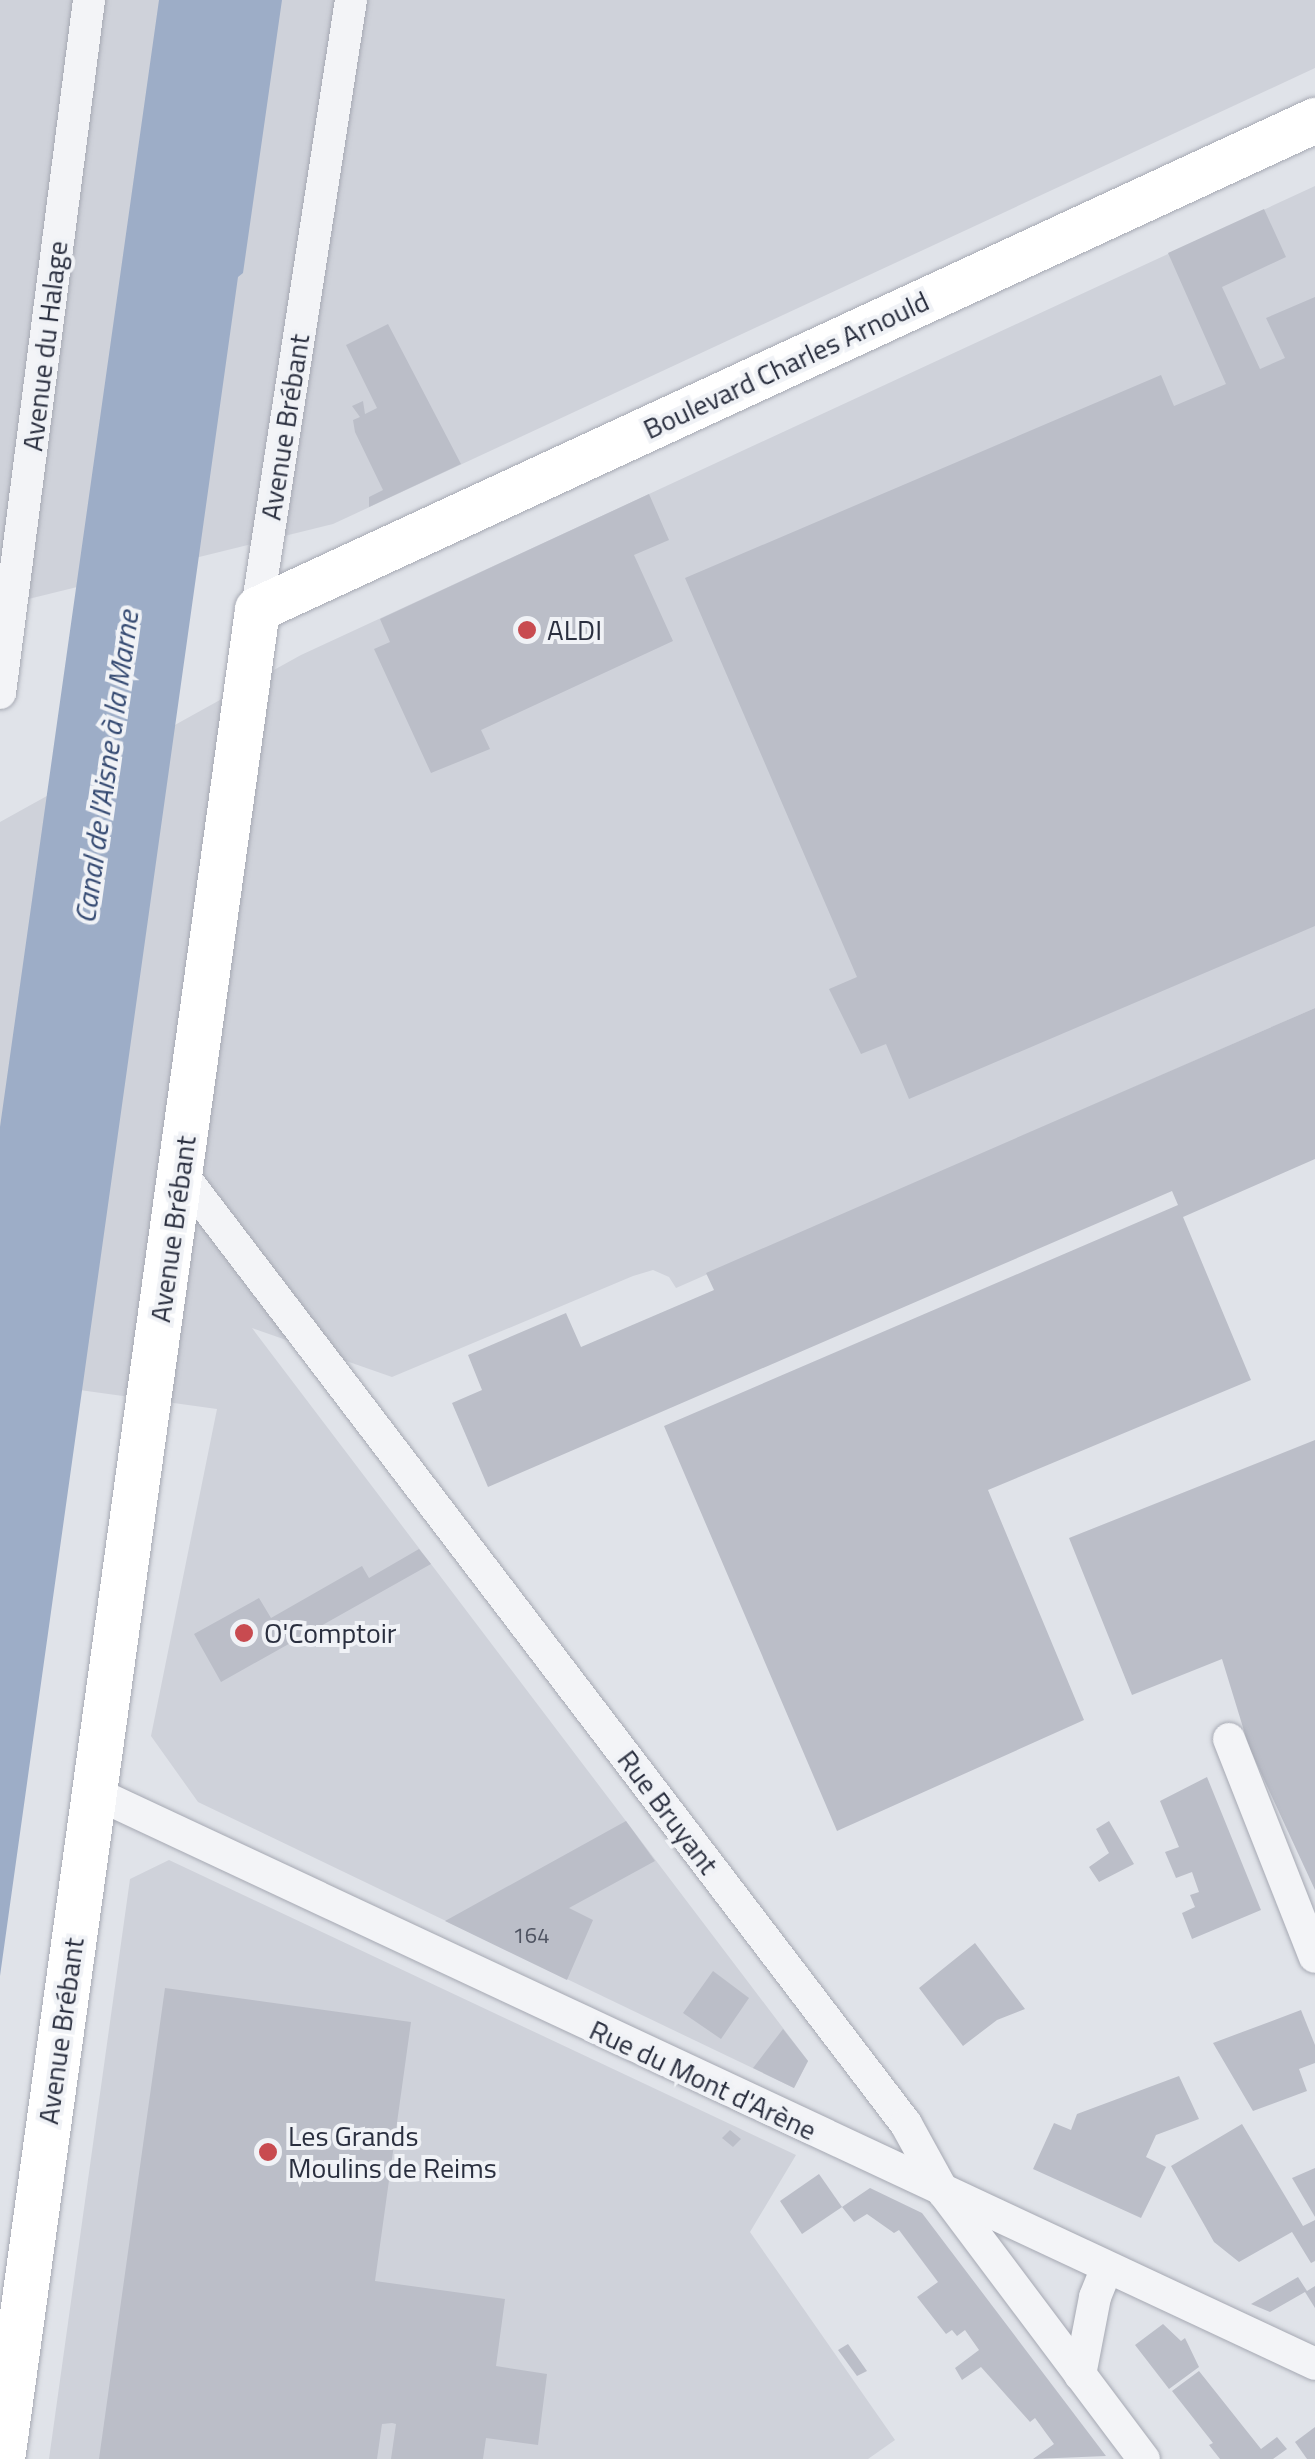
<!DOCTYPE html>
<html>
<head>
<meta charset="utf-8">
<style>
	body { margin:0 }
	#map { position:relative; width:1315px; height:2459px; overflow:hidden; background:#e0e3e9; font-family:"Titillium Web",sans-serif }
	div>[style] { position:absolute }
	.built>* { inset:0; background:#cfd2da }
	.water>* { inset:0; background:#9dadc7 }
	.building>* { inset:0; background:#bbbec8 }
	.roads { filter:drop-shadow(0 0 2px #a6a9b3) drop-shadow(0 0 2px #a6a9b3) }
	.minor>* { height:32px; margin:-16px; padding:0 16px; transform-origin:16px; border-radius:16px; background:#f3f4f7 }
	.secondary>* { height:45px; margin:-22.5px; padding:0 22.5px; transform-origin:22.5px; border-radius:22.5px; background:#fff }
	.dots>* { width:28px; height:28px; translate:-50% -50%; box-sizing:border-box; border:5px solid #f0f2f6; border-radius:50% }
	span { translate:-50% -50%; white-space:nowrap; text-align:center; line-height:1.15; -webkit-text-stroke:8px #f0f2f6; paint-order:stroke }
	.number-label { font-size:22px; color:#4e5361 }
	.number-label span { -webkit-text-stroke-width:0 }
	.street-label { font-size:28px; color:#2a2f3f }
	.poi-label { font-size:28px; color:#2a2f3f }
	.left { translate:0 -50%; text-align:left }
	.water-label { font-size:30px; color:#354a72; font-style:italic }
</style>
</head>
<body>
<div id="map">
	<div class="built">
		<i style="clip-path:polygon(0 0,1315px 0,1315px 68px,333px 524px,0 606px)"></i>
		<i style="clip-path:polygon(1315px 186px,1315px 1008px,676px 1288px,669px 1277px,653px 1270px,633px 1276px,392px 1377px,252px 1328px,808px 2061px,794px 2088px,198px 1802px,151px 1736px,217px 1409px,0 1379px,0 822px,301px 655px)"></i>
		<i style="clip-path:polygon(169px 1860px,796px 2155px,750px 2232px,895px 2440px,868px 2459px,49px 2459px,130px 1879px)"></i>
	</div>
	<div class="water">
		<i style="clip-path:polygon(159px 0,282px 0,243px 273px,238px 277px,0 1976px,0 1127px)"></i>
	</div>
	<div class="building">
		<i style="clip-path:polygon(1264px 209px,1286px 257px,1222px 287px,1260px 369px,1285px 358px,1266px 318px,1315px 297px,1315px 926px,909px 1099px,886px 1044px,861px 1054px,829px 989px,857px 977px,685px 578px,1161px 375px,1174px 406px,1226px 384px,1168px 253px)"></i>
		<i style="clip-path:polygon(388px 324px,461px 464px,369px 507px,369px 497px,383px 490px,355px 432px,353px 420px,360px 417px,352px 406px,363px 401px,365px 414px,377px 408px,346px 345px)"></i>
		<i style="clip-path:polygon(649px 494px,669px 540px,634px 555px,673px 641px,481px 730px,490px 749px,431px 773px,374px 649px,390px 642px,380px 619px)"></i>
		<i style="clip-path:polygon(1315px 1008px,1315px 1159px,1183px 1217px,1251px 1380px,988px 1490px,1084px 1720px,837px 1831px,664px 1426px,1178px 1205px,1172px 1191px,488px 1487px,452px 1403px,482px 1390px,468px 1355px,566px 1313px,581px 1347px,714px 1290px,706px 1273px)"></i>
		<i style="clip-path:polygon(1315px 1440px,1315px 1890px,1249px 1747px,1222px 1659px,1132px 1695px,1069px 1538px)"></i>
		<i style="clip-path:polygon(419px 1549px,431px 1564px,221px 1682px,194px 1634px,259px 1598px,271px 1618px,362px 1566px,369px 1578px)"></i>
		<i style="clip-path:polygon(1207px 1777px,1261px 1910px,1192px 1939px,1182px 1913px,1195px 1907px,1190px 1895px,1199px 1892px,1192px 1872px,1176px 1878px,1165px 1852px,1179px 1847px,1160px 1801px)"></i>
		<i style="clip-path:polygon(626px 1821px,655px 1861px,569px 1908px,593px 1920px,567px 1980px,445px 1921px)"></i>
		<i style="clip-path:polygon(1109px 1821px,1134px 1864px,1099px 1882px,1089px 1867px,1109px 1853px,1096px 1829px)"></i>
		<i style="clip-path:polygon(975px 1943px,1025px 2009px,997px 2020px,963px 2046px,919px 1988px)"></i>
		<i style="clip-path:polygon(713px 1971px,749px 1998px,721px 2039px,683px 2013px)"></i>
		<i style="clip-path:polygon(165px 1988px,411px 2022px,375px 2281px,505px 2299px,496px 2366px,547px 2374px,538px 2445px,486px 2438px,483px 2459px,391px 2459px,396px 2424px,392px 2423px,382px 2424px,377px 2459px,99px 2459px)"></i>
		<i style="clip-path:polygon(1301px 2010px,1315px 2045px,1315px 2063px,1299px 2069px,1307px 2091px,1253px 2111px,1213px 2043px)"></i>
		<i style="clip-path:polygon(783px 2029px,808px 2061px,794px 2088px,753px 2068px)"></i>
		<i style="clip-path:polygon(1179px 2076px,1199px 2119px,1156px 2135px,1146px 2157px,1166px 2167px,1141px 2218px,1033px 2169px,1054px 2123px,1071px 2130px,1077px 2114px)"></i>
		<i style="clip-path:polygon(1242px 2124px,1303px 2226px,1315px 2220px,1315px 2261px,1311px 2263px,1292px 2232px,1239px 2262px,1214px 2242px,1171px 2166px)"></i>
		<i style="clip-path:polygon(730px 2130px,741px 2139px,733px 2147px,722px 2138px)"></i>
		<i style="clip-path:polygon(1315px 2168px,1315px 2217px,1292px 2178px)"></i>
		<i style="clip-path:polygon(819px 2174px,842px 2207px,802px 2234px,780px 2201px)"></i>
		<i style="clip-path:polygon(870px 2188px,922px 2213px,1106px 2456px,1033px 2459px,1054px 2444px,1035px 2418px,1030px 2422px,981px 2367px,962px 2380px,955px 2368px,979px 2350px,965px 2330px,957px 2336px,952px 2330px,946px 2334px,917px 2297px,938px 2282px,899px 2230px,894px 2233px,867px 2214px,854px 2222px,842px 2207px)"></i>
		<i style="clip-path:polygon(1298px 2277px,1307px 2291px,1315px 2286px,1315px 2308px,1305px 2292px,1270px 2312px,1251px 2304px)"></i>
		<i style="clip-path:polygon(1163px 2324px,1181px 2341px,1185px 2338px,1199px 2367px,1169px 2389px,1135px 2345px)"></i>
		<i style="clip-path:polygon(848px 2344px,867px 2371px,857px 2376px,838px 2350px)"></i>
		<i style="clip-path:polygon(1199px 2371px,1261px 2449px,1277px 2437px,1287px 2449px,1273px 2459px,1220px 2459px,1209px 2445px,1213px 2443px,1172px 2391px)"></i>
		<i style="clip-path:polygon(1315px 2427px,1315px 2459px,1307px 2459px,1295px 2442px)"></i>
	</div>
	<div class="roads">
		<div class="minor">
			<i style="left:257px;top:609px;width:616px;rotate:-81.23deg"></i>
			<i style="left:0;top:693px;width:699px;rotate:-82.68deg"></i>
			<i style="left:181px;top:1173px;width:1196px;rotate:52.68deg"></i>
			<i style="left:906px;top:2124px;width:79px;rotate:61.2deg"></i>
			<i style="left:944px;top:2193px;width:333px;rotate:53.1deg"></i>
			<i style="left:1229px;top:1739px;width:234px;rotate:68.5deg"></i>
			<i style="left:93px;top:1792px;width:1349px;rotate:25.08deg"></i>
			<i style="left:1080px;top:2375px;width:79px;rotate:-79.1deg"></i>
			<i style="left:1095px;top:2297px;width:29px;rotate:-68deg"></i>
		</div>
		<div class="secondary">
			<i style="left:2px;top:2459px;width:1867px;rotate:-82.15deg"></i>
			<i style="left:257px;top:609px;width:1166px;rotate:-24.81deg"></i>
		</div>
	</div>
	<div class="dots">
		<i style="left:527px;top:630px;background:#c84b50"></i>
		<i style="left:244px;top:1633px;background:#c84b50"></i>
		<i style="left:268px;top:2152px;background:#c84b50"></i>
	</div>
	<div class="number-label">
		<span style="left:531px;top:1936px">164</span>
	</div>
	<div class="street-label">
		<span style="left:45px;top:346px;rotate:-83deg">Avenue du Halage</span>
		<span style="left:786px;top:365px;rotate:-25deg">Boulevard Charles Arnould</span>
		<span style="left:285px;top:427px;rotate:-81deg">Avenue Brébant</span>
		<span style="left:173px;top:1229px;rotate:-82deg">Avenue Brébant</span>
		<span style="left:668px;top:1812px;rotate:53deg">Rue Bruyant</span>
		<span style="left:61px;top:2031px;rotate:-82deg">Avenue Brébant</span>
		<span style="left:703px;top:2080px;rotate:25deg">Rue du Mont d'Arène</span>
	</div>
	<div class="poi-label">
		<span class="left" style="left:547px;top:630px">ALDI</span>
		<span class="left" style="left:264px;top:1633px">O'Comptoir</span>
		<span class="left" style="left:288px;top:2152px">Les Grands<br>Moulins de Reims</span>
	</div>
	<div class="water-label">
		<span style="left:106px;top:767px;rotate:-82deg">Canal de l'Aisne à la Marne</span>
	</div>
</div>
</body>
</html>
